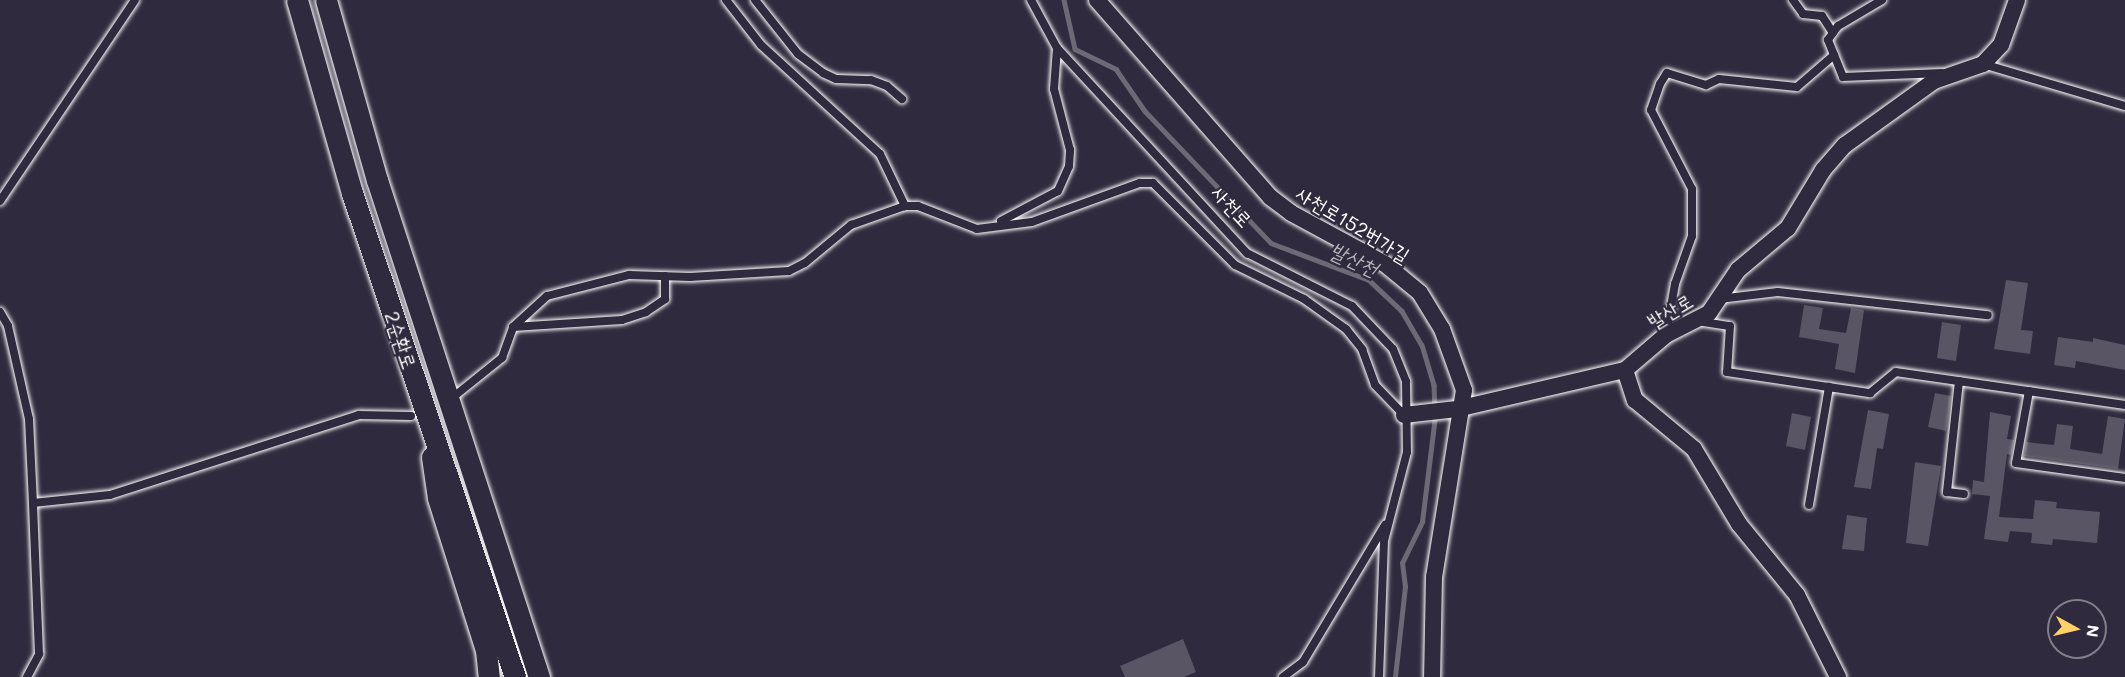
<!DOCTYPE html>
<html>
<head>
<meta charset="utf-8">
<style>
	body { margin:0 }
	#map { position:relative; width:2125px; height:677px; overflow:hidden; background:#2f2a3d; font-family:Mali,"Poor Story",sans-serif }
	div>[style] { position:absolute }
	.stream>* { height:4.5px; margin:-2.25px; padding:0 2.25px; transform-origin:2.25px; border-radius:2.25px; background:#6d6a77 }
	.building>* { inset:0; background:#595564 }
	.roads { filter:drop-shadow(0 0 2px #fff) drop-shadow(0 0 2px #fff) }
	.service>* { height:8px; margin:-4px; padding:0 4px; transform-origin:4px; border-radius:4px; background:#2f2a3d }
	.minor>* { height:16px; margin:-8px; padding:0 8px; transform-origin:8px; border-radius:8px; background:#2f2a3d }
	.tertiary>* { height:21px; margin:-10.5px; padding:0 10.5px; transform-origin:10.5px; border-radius:10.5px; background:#2f2a3d }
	span { translate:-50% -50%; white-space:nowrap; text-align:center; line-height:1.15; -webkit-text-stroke:4.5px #2f2a3d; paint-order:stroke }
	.street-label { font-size:20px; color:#fff }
	.water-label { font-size:21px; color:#b6b4bb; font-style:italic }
	.north { position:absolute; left:2047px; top:599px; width:60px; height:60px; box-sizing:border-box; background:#2f2a3d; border:2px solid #827f8b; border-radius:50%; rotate:98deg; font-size:16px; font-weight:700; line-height:24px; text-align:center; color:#fff }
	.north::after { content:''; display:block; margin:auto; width:21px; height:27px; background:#ffd166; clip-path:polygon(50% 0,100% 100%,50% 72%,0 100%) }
</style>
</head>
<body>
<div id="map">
	<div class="stream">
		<i style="left:1064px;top:0;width:50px;rotate:77.3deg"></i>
		<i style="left:1075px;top:49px;width:46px;rotate:26deg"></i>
		<i style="left:1116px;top:69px;width:51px;rotate:55.4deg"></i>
		<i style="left:1145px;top:111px;width:182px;rotate:46.3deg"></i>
		<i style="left:1271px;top:243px;width:105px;rotate:20.7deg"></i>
		<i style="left:1369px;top:280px;width:45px;rotate:43.2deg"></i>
		<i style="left:1402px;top:311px;width:39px;rotate:60deg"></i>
		<i style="left:1422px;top:345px;width:42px;rotate:73.3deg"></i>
		<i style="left:1434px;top:385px;width:23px;rotate:88deg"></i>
		<i style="left:1395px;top:677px;width:91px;rotate:-83.7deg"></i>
		<i style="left:1405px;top:587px;width:24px;rotate:-97deg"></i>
		<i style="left:1402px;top:563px;width:46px;rotate:-64deg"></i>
		<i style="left:1422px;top:522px;width:107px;rotate:-83deg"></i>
	</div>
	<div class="building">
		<i style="clip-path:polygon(2006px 280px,2028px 283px,2021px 330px,2033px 331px,2030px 354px,1994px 349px)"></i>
		<i style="clip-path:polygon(1804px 305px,1823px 308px,1819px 329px,1846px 333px,1851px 308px,1864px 310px,1855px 373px,1835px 369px,1839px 344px,1799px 337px)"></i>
		<i style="clip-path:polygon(1942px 322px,1961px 325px,1956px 361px,1937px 358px)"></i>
		<i style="clip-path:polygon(2058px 337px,2093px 342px,2093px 338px,2125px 345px,2125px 370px,2076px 361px,2075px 368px,2054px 365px)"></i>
		<i style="clip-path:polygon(1935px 393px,1951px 396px,1946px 431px,1928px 427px)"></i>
		<i style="clip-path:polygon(1868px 410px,1889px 414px,1883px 449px,1877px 448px,1871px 489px,1854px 487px)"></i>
		<i style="clip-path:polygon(1990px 412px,2011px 416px,2007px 439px,2014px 440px,2011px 455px,2007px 454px,1999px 517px,2033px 519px,2035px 500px,2057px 502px,2056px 508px,2100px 512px,2097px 543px,2053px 539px,2052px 545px,2031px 543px,2032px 533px,2010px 531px,2008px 542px,1984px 539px,1990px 496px,1972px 494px,1973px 480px,1984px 482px)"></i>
		<i style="clip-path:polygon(1792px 413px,1811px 417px,1805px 450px,1786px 446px)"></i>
		<i style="clip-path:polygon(2108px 416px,2125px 419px,2118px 469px,2024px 456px,2026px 442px,2054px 445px,2057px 424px,2073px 426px,2070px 449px,2102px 454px)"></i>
		<i style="clip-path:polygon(1915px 462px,1941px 466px,1928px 546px,1906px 543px)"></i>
		<i style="clip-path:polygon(1847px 515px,1867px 518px,1864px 551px,1842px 549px)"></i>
		<i style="clip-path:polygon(1183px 639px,1196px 672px,1184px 677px,1125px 677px,1120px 666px)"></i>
	</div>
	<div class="roads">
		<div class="service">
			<i style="left:726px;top:0;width:57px;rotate:52.1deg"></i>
			<i style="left:761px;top:45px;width:161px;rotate:42.5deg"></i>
			<i style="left:880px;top:154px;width:58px;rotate:64.3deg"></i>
			<i style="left:755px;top:0;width:69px;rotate:51.5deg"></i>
			<i style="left:798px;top:54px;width:31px;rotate:37deg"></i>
			<i style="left:823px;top:73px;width:14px;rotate:25deg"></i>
			<i style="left:836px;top:79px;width:35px;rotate:2deg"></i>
			<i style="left:871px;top:80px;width:17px;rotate:21deg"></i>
			<i style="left:887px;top:86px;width:20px;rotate:41deg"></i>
			<i style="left:1031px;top:0;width:55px;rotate:61.6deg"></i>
			<i style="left:1057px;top:48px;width:280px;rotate:47.2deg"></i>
			<i style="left:1247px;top:253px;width:118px;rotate:26.8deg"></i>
			<i style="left:1352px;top:306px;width:59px;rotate:46.4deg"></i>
			<i style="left:1393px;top:349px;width:35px;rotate:68deg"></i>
			<i style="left:1406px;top:382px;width:70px;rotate:89.2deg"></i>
			<i style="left:1407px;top:452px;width:92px;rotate:104.5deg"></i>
			<i style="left:1384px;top:541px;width:136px;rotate:92.1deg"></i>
			<i style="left:1793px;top:0;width:17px;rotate:54deg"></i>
			<i style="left:1803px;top:14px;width:19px;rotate:6deg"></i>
			<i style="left:1822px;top:16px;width:20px;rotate:57deg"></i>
			<i style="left:1882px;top:0;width:51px;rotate:149.4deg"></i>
			<i style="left:1838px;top:26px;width:17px;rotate:126deg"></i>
			<i style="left:1828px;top:40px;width:40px;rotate:68deg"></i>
			<i style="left:1843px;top:77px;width:99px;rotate:-2.3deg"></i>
			<i style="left:1983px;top:64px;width:148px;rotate:16.5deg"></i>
			<i style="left:0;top:201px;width:242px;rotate:-56.1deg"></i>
			<i style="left:1001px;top:221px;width:64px;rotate:-27.8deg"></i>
			<i style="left:1058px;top:191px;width:27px;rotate:-66deg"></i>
			<i style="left:1069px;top:166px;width:16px;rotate:-86deg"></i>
			<i style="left:1070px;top:150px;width:63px;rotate:-104.7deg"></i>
			<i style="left:1054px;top:89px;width:41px;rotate:-85.8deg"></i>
			<i style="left:1719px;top:299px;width:59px;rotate:-6.8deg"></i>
			<i style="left:1778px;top:292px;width:211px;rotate:6.3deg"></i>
			<i style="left:0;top:312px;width:16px;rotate:60deg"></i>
			<i style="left:8px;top:326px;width:95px;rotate:77.3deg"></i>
			<i style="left:29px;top:419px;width:84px;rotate:87.3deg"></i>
			<i style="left:1697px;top:321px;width:33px;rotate:9deg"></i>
			<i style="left:1730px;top:326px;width:46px;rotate:93.7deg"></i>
			<i style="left:1727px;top:372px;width:145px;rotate:8.4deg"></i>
			<i style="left:1870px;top:393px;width:33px;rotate:-39deg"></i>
			<i style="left:1896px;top:372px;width:231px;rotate:8.2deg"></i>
			<i style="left:513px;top:327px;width:109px;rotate:-3.7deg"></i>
			<i style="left:622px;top:320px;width:25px;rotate:-18deg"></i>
			<i style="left:646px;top:312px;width:23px;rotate:-34deg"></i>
			<i style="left:665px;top:299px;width:23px;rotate:-90deg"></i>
			<i style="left:1666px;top:335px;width:52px;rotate:-80deg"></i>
			<i style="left:1675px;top:284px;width:51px;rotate:-70.5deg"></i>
			<i style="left:1692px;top:236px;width:47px;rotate:-90deg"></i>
			<i style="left:1692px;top:189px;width:89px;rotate:-117.4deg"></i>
			<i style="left:1651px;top:110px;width:28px;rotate:-71deg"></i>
			<i style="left:1660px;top:84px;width:13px;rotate:-58deg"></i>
			<i style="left:1667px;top:73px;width:41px;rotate:17.1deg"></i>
			<i style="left:1706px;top:85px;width:14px;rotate:-25deg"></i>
			<i style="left:1719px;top:79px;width:78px;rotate:5.9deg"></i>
			<i style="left:1797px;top:87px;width:49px;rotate:-40.9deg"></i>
			<i style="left:1959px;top:381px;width:112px;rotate:96.2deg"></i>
			<i style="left:1947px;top:492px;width:17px;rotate:7deg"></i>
			<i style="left:2029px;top:391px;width:73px;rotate:100.2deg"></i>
			<i style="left:2016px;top:463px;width:110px;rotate:7.8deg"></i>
			<i style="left:457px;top:394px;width:58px;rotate:-38.7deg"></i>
			<i style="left:502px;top:358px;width:33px;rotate:-70deg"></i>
			<i style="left:513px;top:327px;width:46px;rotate:-42.4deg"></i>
			<i style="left:547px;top:296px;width:85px;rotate:-14.4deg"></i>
			<i style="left:629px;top:275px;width:61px;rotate:1.9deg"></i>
			<i style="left:690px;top:277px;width:99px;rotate:-3.5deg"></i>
			<i style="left:789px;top:271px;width:18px;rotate:-27deg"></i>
			<i style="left:805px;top:263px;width:60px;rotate:-39.6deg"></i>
			<i style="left:851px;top:225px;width:57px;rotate:-19.4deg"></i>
			<i style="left:905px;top:206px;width:13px"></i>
			<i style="left:918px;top:206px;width:63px;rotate:21.3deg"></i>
			<i style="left:977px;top:229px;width:55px;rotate:-7.3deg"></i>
			<i style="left:1032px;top:222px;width:115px;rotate:-19.9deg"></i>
			<i style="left:1140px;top:183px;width:13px"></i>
			<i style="left:1153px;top:183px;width:116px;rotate:45deg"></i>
			<i style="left:1235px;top:265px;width:77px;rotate:26.2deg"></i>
			<i style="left:1304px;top:299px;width:52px;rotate:35.5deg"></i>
			<i style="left:1346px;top:329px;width:26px;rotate:51deg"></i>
			<i style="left:1362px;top:349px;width:38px;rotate:70deg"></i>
			<i style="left:1375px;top:385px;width:42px;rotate:46deg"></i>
			<i style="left:1809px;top:505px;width:120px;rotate:-80.4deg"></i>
			<i style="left:27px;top:677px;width:26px;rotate:-62deg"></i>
			<i style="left:39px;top:654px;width:151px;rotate:-92.3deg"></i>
			<i style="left:33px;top:503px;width:77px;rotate:-5.9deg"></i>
			<i style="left:110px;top:495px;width:262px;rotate:-17.8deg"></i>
			<i style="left:359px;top:415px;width:52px;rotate:1.1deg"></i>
			<i style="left:1283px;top:677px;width:25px;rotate:-37deg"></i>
			<i style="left:1303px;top:662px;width:160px;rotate:-59.1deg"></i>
		</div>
		<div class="minor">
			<i style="left:1097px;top:0;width:262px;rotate:48.7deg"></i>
			<i style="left:1270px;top:197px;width:26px;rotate:37deg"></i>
			<i style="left:1291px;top:213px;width:107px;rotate:28.5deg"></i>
			<i style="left:1385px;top:264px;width:45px;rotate:39.6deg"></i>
			<i style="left:1420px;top:293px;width:42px;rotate:58.6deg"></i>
			<i style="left:1442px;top:329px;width:65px;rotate:70.2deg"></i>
			<i style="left:1464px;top:390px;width:189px;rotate:99.1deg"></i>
			<i style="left:1434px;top:577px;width:100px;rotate:91.1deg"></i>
			<i style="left:1625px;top:370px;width:32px;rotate:72deg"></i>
			<i style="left:1635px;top:400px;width:77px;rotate:39.7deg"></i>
			<i style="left:1694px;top:449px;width:87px;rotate:59deg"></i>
			<i style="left:1739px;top:524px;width:92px;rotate:50.8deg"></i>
			<i style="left:1797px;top:595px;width:92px;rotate:63.4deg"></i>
			<i style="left:1404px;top:415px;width:53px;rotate:-6.5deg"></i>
			<i style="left:1457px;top:409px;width:172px;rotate:-13.1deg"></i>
			<i style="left:1625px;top:370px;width:54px;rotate:-40.5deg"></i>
			<i style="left:1666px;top:335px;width:48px;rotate:-27.1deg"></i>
			<i style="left:1709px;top:313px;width:52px;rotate:-56deg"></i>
			<i style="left:1738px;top:270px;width:65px;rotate:-40deg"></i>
			<i style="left:1788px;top:228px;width:68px;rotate:-58.9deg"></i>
			<i style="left:1823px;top:170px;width:33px;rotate:-49deg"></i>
			<i style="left:1845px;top:145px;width:110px;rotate:-35.7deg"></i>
			<i style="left:1934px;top:81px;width:52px;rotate:-19.1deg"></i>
			<i style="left:1983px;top:64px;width:26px;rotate:-47deg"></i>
			<i style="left:2001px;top:45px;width:48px;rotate:-70.4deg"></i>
		</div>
		<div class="tertiary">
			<i style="left:297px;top:0;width:201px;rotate:74.1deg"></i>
			<i style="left:352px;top:193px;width:511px;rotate:71.39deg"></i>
			<i style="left:326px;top:0;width:187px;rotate:74.2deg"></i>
			<i style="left:377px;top:180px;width:523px;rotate:71.95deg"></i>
			<i style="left:432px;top:457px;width:41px;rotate:81.7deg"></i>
			<i style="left:438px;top:498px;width:159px;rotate:72.5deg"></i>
			<i style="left:486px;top:650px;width:27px;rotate:84deg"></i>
		</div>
	</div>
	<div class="street-label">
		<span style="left:1232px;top:206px;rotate:47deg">사천로</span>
		<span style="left:1353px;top:224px;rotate:31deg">사천로152번가길</span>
		<span style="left:1670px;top:311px;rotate:-31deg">발산로</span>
		<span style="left:401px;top:340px;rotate:71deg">2순환로</span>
	</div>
	<div class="water-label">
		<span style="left:1354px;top:259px;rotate:25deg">발산천</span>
	</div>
	<div class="north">N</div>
</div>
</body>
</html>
